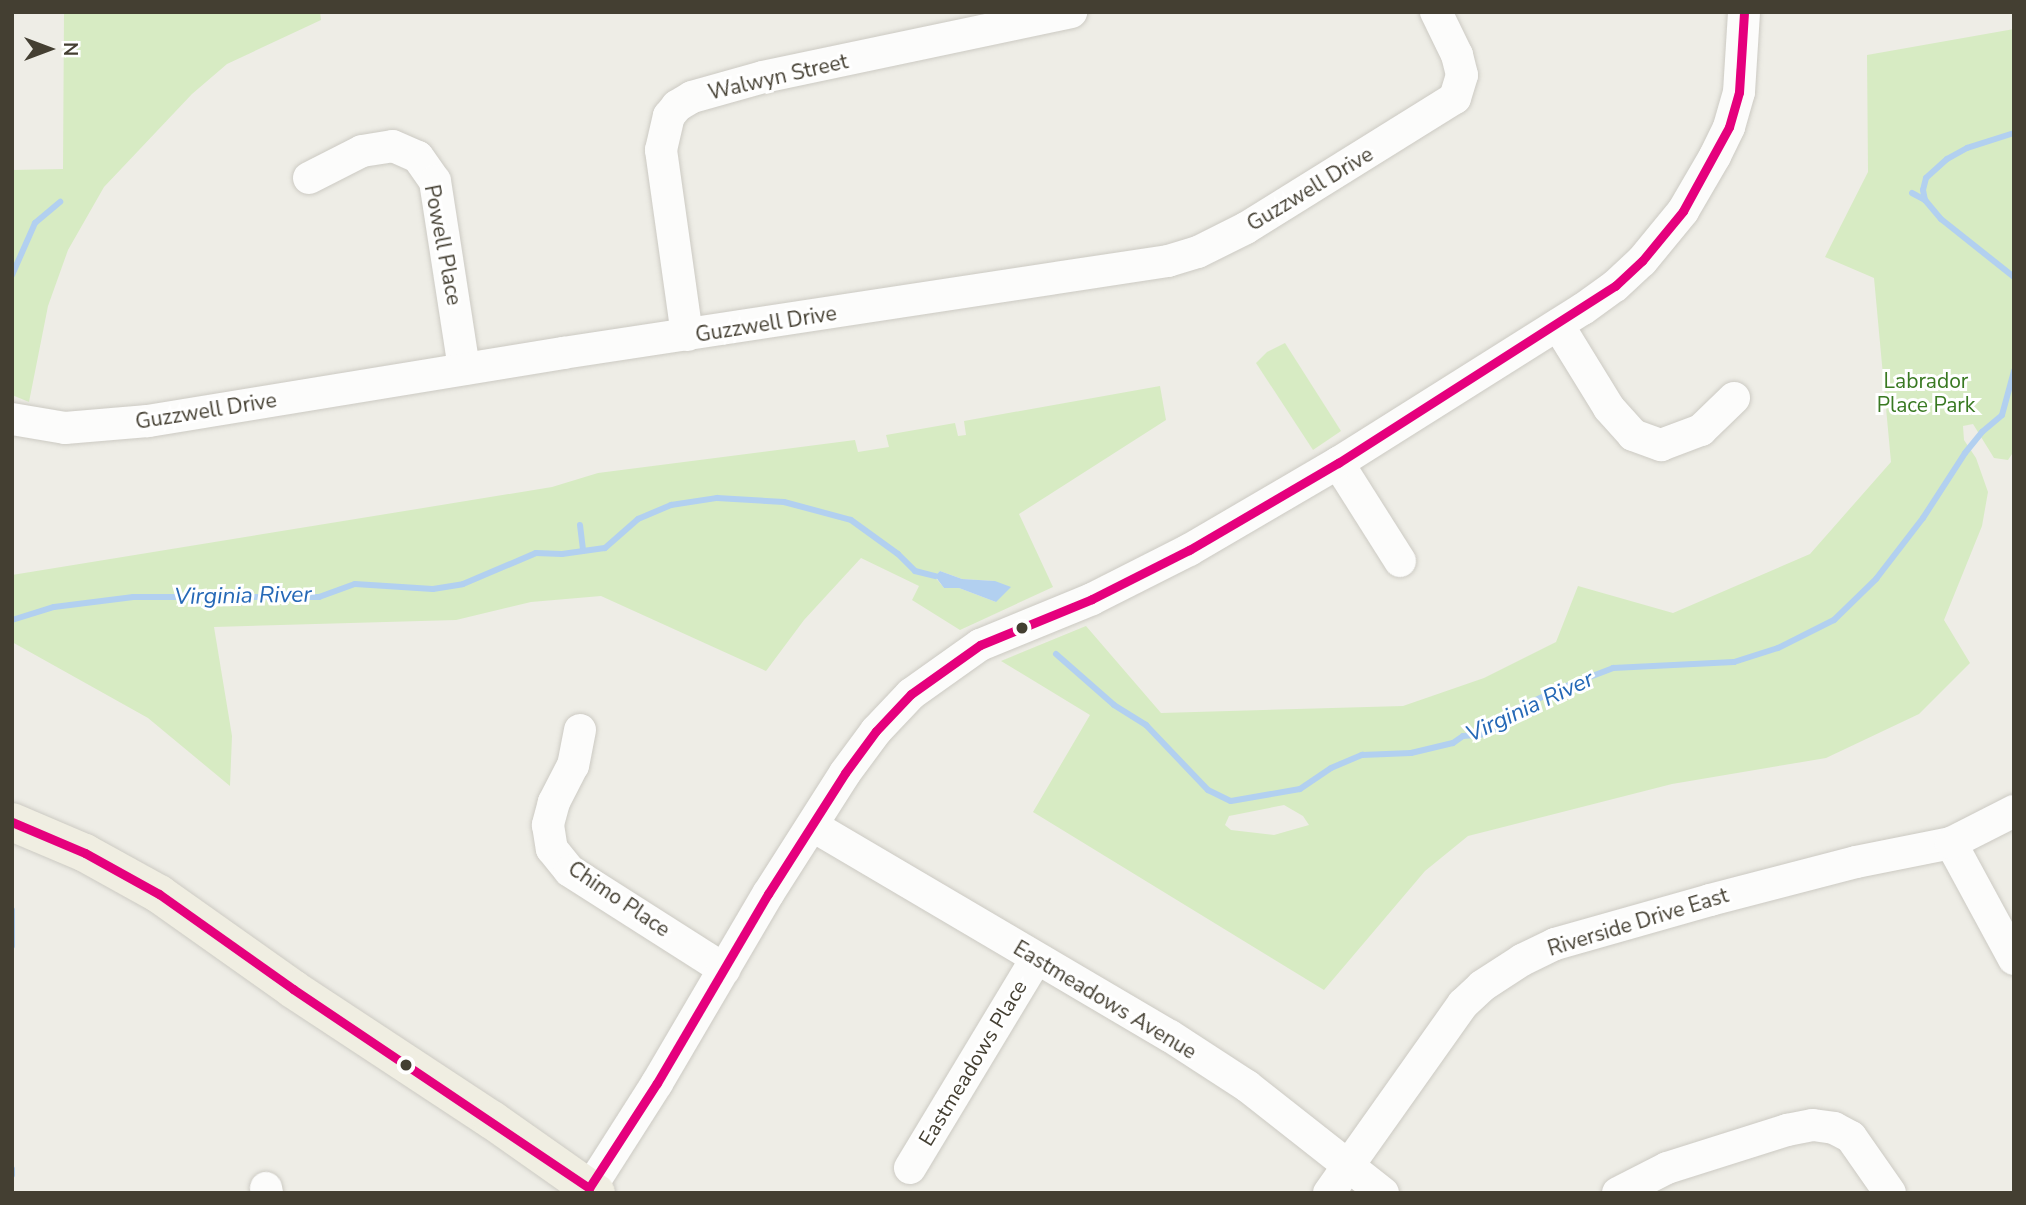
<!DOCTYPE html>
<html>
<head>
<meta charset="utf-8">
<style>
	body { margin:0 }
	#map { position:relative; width:2026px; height:1205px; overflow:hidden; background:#eeede6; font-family:"Nunito Sans",sans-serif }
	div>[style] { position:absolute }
	.green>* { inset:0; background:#d7ebc3 }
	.water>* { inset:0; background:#b2d0f0 }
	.stream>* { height:6px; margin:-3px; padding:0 3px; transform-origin:3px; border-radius:3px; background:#b2d0f0 }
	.roads { filter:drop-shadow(0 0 2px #cccac3) drop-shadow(0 0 2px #cccac3) }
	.minor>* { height:32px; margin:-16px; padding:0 16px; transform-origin:16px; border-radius:16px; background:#fcfcfb }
	.major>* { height:38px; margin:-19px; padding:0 19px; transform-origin:19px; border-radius:19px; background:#f0eee2 }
	.bus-1>* { height:9px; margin:-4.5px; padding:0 4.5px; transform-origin:4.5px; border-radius:4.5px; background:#e5007d }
	.dots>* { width:19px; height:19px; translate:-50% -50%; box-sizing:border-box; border:4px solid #fff; border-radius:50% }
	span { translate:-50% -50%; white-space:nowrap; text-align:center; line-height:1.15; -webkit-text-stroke:6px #fff; paint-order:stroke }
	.street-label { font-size:21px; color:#443f32 }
	.park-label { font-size:21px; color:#397922 }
	.water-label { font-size:23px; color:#2568b6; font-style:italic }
	.frame { position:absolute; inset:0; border:14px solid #443f32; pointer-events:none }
	.north { position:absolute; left:14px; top:14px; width:70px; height:70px; -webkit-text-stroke:5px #fff; paint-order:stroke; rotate:90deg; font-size:19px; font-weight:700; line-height:28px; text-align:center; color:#443f32 }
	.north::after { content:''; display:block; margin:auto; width:24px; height:32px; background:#443f32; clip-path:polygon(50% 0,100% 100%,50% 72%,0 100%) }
</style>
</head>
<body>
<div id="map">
	<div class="green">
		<i style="clip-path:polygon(64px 12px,320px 12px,321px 20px,227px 64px,192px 94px,104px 187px,68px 250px,48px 306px,29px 402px,12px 395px,12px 170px,63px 169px)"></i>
		<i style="clip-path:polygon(evenodd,2014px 29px,2014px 451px,2008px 460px,1994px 458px,1973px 424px,1963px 426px,1964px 440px,1976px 458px,1988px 492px,1982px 526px,1944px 620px,1970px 663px,1919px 714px,1826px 758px,1672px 784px,1468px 836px,1425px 871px,1324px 990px,1033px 812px,1090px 715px,1001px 661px,1086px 626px,1161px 713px,1403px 706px,1484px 678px,1556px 642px,1578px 586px,1673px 613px,1810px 554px,1891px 462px,1874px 278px,1825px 257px,1868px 172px,1867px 55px,2014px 29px,1284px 805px,1303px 816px,1309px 825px,1274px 835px,1231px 830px,1225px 825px,1229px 816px,1284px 805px)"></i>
		<i style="clip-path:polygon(1285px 343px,1341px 431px,1313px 450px,1256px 363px,1267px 352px)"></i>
		<i style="clip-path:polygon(evenodd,1160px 386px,1166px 420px,1019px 514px,1053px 587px,960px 630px,912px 600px,919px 586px,861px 558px,804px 620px,766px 671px,601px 596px,531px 602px,456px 620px,214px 627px,232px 736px,230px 786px,148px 718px,12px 642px,12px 575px,552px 487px,598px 473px,855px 440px,858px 452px,889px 447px,886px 435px,955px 423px,958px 436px,966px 435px,964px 421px,1160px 386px,940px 571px,962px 579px,995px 581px,996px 602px,959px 588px,944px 588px,935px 577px,940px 571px)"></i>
	</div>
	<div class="water">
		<i style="clip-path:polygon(940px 571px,962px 579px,995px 581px,1011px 587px,996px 602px,959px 588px,944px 588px,935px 576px)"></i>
	</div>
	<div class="stream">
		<i style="left:2014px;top:133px;width:49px;rotate:162.3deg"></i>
		<i style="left:1967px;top:148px;width:23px;rotate:151deg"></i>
		<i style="left:1947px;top:159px;width:28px;rotate:138deg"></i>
		<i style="left:1926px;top:178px;width:12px;rotate:104deg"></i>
		<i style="left:1923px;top:190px;width:10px;rotate:79deg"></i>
		<i style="left:1925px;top:200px;width:25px;rotate:50deg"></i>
		<i style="left:1941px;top:219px;width:93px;rotate:38.5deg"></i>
		<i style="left:1912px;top:193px;width:15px;rotate:28deg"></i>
		<i style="left:12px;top:275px;width:57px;rotate:-66.1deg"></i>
		<i style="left:35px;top:223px;width:33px;rotate:-40deg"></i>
		<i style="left:580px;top:525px;width:26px;rotate:83deg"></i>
		<i style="left:12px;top:620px;width:44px;rotate:-17.2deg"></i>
		<i style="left:54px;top:607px;width:80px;rotate:-7.2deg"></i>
		<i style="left:133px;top:597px;width:186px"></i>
		<i style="left:319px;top:597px;width:38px;rotate:-20deg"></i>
		<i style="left:355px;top:584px;width:78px;rotate:3.7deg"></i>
		<i style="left:433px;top:589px;width:30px;rotate:-9deg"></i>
		<i style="left:463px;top:584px;width:79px;rotate:-23deg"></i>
		<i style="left:536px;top:553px;width:26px;rotate:2deg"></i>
		<i style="left:562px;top:554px;width:43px;rotate:-7.9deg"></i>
		<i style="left:605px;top:548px;width:44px;rotate:-41.3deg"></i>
		<i style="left:638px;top:519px;width:36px;rotate:-23deg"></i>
		<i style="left:671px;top:505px;width:47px;rotate:-8.7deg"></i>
		<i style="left:717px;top:498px;width:67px;rotate:3.4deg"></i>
		<i style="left:784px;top:502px;width:69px;rotate:15deg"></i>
		<i style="left:851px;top:520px;width:58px;rotate:35.9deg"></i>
		<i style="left:898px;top:554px;width:24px;rotate:45deg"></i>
		<i style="left:915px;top:571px;width:21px;rotate:14deg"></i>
		<i style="left:1056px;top:654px;width:77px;rotate:41.3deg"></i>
		<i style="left:1114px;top:705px;width:38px;rotate:32deg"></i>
		<i style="left:1146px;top:725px;width:90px;rotate:46.4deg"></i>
		<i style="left:1208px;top:790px;width:25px;rotate:26deg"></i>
		<i style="left:1231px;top:801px;width:70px;rotate:-9.9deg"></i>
		<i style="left:1300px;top:789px;width:37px;rotate:-34deg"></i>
		<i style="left:1331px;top:768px;width:34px;rotate:-23deg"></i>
		<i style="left:1362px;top:755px;width:49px;rotate:-2.3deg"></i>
		<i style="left:1411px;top:753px;width:43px;rotate:-13.4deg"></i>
		<i style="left:1453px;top:743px;width:12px;rotate:-35deg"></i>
		<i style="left:1463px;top:736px;width:21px;rotate:-5deg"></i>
		<i style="left:1484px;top:734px;width:13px;rotate:-23deg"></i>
		<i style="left:1496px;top:729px;width:15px;rotate:-53deg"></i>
		<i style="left:1505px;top:717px;width:19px;rotate:-32deg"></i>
		<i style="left:1521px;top:707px;width:44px;rotate:-25.4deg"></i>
		<i style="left:1561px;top:688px;width:56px;rotate:-21deg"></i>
		<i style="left:1613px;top:668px;width:121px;rotate:-2.8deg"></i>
		<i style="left:1734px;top:662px;width:46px;rotate:-17.7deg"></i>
		<i style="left:1778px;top:648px;width:63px;rotate:-26.6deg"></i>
		<i style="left:1834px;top:620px;width:59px;rotate:-44.3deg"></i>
		<i style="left:1876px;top:579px;width:77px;rotate:-52.4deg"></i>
		<i style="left:1923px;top:518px;width:77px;rotate:-57.1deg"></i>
		<i style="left:1965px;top:453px;width:27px;rotate:-51deg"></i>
		<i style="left:1982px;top:432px;width:26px;rotate:-40deg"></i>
		<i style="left:2002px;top:415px;width:46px;rotate:-74.7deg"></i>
		<i style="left:12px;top:910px;width:36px;rotate:90deg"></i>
		<i style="left:12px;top:1169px;width:6px;rotate:90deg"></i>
	</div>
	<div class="roads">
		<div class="minor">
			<i style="left:309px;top:178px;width:59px;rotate:-27deg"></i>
			<i style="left:362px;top:151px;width:31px;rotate:-9deg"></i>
			<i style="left:393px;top:146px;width:27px;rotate:24deg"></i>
			<i style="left:418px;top:157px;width:29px;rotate:55deg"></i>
			<i style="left:435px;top:181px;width:190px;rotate:81.2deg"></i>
			<i style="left:1558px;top:325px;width:97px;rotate:58.4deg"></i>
			<i style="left:1609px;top:408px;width:36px;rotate:48deg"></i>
			<i style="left:1633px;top:435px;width:30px;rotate:20deg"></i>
			<i style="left:1661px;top:445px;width:43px;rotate:-20.6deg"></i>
			<i style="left:1701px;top:430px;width:46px;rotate:-44.1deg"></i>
			<i style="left:687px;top:335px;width:187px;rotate:-98deg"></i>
			<i style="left:661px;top:150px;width:35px;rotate:-77deg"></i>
			<i style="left:669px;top:116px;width:13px;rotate:-51deg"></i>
			<i style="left:677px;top:106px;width:17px;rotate:-31deg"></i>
			<i style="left:692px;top:97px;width:74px;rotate:-15.7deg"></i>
			<i style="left:763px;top:77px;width:315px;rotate:-11.9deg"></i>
			<i style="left:12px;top:419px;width:54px;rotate:9.6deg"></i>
			<i style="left:65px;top:428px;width:83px;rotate:-4.8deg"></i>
			<i style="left:148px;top:421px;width:421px;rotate:-9.3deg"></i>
			<i style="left:563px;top:353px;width:612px;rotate:-8.65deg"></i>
			<i style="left:1168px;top:261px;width:31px;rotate:-17deg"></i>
			<i style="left:1198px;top:252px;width:54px;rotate:-26.6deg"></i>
			<i style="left:1246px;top:228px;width:246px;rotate:-31.9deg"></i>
			<i style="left:1455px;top:98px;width:24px;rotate:-73deg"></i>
			<i style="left:1462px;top:75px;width:21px;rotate:-104deg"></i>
			<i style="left:1457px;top:55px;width:48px;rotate:-116deg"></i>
			<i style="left:1338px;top:463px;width:116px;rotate:57.7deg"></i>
			<i style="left:580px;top:730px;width:36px;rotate:101deg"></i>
			<i style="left:573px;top:765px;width:42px;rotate:117.2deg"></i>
			<i style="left:554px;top:802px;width:24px;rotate:105deg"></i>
			<i style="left:548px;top:825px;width:24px;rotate:81deg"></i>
			<i style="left:552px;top:849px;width:28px;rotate:51deg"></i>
			<i style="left:570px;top:871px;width:183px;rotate:32.5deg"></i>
			<i style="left:813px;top:826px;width:414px;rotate:30.5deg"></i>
			<i style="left:1170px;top:1036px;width:92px;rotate:33deg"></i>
			<i style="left:1247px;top:1086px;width:173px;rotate:38.2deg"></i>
			<i style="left:1951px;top:843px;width:132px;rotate:61.5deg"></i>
			<i style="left:910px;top:1168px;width:244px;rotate:-58.9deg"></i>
			<i style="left:266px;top:1188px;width:5px;rotate:79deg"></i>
			<i style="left:587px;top:1193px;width:130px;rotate:-57.5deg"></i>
			<i style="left:657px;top:1083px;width:219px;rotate:-59.6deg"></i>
			<i style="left:768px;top:894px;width:143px;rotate:-57.5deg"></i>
			<i style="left:845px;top:773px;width:52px;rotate:-53.6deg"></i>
			<i style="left:876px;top:731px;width:51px;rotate:-46.6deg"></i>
			<i style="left:911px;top:694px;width:85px;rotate:-35.4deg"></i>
			<i style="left:980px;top:645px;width:121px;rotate:-22.3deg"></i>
			<i style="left:1092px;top:599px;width:109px;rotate:-26.8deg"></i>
			<i style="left:1189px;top:550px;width:173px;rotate:-30.3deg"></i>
			<i style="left:1338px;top:463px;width:289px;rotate:-32.2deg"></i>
			<i style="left:1583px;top:309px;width:39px;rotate:-36deg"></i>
			<i style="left:1615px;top:286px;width:37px;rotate:-43deg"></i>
			<i style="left:1642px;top:261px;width:65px;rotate:-50.6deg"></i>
			<i style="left:1683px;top:211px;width:64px;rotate:-59.8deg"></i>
			<i style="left:1715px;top:156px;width:32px;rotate:-64deg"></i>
			<i style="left:1729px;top:127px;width:36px;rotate:-74deg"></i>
			<i style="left:1739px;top:92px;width:80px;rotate:-86.4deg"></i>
			<i style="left:1329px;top:1193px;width:232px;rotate:-54.7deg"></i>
			<i style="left:1463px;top:1004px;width:26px;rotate:-43deg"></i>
			<i style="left:1482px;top:986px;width:48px;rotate:-33deg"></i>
			<i style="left:1522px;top:960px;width:37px;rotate:-26deg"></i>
			<i style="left:1555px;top:944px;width:161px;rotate:-15.8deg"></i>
			<i style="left:1710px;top:900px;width:151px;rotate:-14.6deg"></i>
			<i style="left:1856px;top:862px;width:97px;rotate:-11.3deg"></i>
			<i style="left:1951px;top:843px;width:71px;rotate:-26.9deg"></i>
			<i style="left:1618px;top:1193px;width:55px;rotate:-27deg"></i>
			<i style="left:1667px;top:1168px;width:126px;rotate:-17.6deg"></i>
			<i style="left:1787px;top:1130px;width:26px;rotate:-11deg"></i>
			<i style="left:1813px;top:1125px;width:21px;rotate:8deg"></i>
			<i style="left:1834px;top:1128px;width:19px;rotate:28deg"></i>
			<i style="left:1851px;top:1137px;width:68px;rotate:55.1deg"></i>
		</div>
		<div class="major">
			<i style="left:12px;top:822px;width:79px;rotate:23deg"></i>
			<i style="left:85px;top:853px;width:85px;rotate:29deg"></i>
			<i style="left:159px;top:894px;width:164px;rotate:35.3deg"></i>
			<i style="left:293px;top:989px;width:238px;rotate:33.4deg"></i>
			<i style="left:492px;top:1120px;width:127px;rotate:35.1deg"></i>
		</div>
	</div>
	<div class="bus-1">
		<i style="left:12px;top:822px;width:79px;rotate:23deg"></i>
		<i style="left:85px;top:853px;width:85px;rotate:29deg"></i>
		<i style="left:159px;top:894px;width:164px;rotate:35.3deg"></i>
		<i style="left:293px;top:989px;width:357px;rotate:33.9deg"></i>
		<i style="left:589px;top:1188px;width:125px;rotate:-57.1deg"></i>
		<i style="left:657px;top:1083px;width:219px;rotate:-59.6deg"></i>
		<i style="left:768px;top:894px;width:143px;rotate:-57.5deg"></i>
		<i style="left:845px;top:773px;width:52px;rotate:-53.6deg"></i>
		<i style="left:876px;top:731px;width:51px;rotate:-46.6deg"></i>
		<i style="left:911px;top:694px;width:85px;rotate:-35.4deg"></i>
		<i style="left:980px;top:645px;width:121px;rotate:-22.3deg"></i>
		<i style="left:1092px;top:599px;width:109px;rotate:-26.8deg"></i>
		<i style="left:1189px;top:550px;width:173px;rotate:-30.3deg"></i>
		<i style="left:1338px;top:463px;width:329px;rotate:-32.6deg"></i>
		<i style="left:1615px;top:286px;width:37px;rotate:-43deg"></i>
		<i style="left:1642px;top:261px;width:65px;rotate:-50.6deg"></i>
		<i style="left:1683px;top:211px;width:96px;rotate:-61.3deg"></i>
		<i style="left:1729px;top:127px;width:36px;rotate:-74deg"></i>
		<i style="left:1739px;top:92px;width:80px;rotate:-86.4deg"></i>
	</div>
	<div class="dots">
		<i style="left:1022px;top:628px;background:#443f32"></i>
		<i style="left:406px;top:1065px;background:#443f32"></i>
	</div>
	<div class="street-label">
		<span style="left:778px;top:77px;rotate:-13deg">Walwyn Street</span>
		<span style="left:1310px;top:189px;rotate:-31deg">Guzzwell Drive</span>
		<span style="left:443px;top:245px;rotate:79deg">Powell Place</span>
		<span style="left:766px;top:324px;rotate:-9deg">Guzzwell Drive</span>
		<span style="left:206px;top:411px;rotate:-9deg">Guzzwell Drive</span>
		<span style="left:619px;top:899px;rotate:34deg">Chimo Place</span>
		<span style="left:1638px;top:922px;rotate:-17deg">Riverside Drive East</span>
		<span style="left:1105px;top:1000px;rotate:31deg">Eastmeadows Avenue</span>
		<span style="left:973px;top:1063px;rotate:-59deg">Eastmeadows Place</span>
	</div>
	<div class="park-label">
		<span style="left:1926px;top:393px">Labrador<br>Place Park</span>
	</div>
	<div class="water-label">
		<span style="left:243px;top:596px;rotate:-1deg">Virginia River</span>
		<span style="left:1530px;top:707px;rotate:-25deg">Virginia River</span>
	</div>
	<div class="frame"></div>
	<div class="north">N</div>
</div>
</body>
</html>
